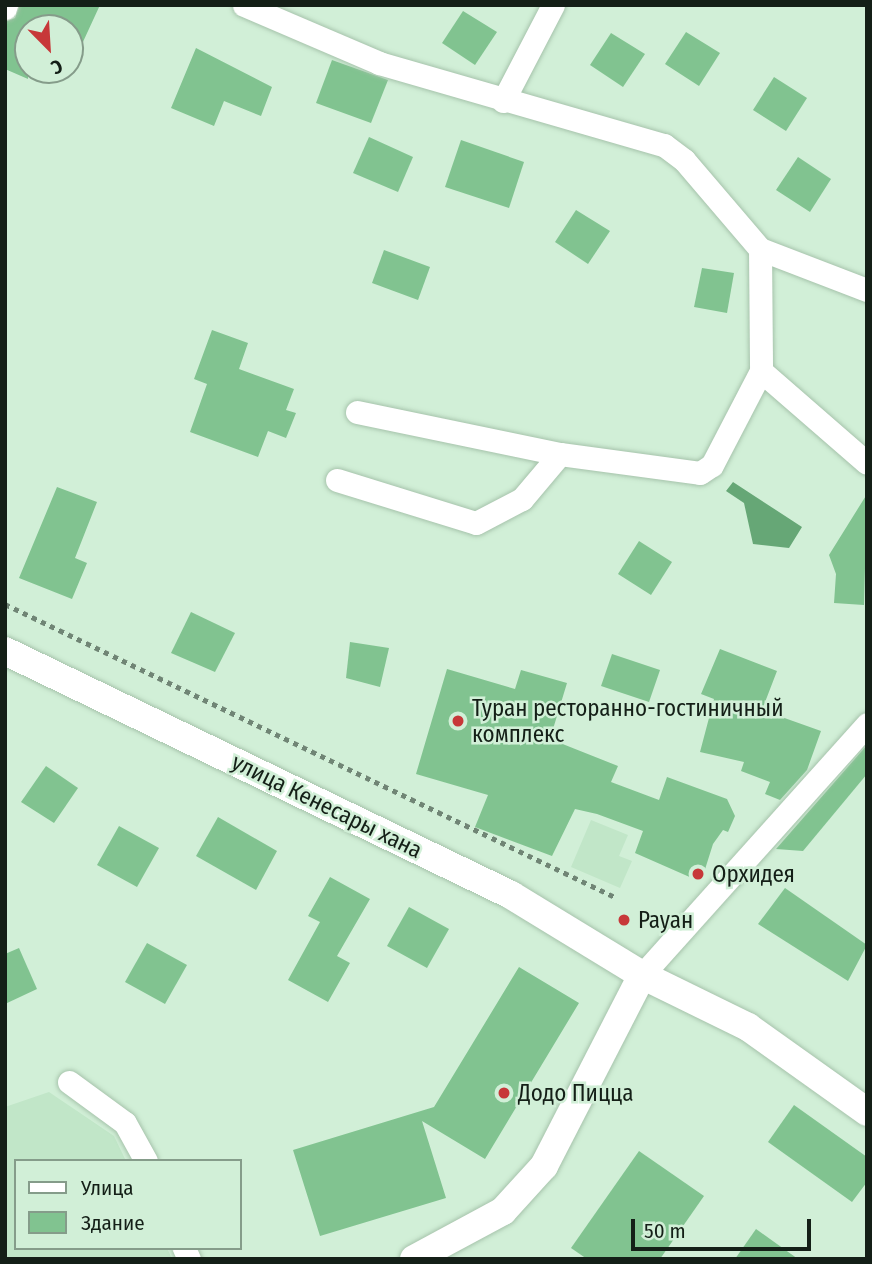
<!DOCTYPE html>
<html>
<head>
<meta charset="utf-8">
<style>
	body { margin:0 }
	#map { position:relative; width:872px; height:1264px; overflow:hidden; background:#d1efd7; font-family:"Fira Sans Condensed",sans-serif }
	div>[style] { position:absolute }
	.built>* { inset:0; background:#c1e6c8 }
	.water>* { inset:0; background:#66a776 }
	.building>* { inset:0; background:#81c390 }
	.path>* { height:4.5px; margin-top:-2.25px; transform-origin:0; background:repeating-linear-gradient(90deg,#708575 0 5px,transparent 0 10px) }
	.roads { filter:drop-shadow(0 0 2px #a6c3ab) drop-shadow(0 0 2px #a6c3ab) }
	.minor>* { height:23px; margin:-11.5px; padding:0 11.5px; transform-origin:11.5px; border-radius:11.5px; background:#fff }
	.tertiary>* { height:28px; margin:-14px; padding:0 14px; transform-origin:14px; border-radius:14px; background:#fff }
	.dots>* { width:19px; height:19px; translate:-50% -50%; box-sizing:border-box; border:4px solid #d1efd7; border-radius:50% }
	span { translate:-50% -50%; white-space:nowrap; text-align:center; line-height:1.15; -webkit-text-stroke:5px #d1efd7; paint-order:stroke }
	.poi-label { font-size:23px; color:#141f17 }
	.left { translate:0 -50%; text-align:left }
	.street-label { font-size:23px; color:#141f17 }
	.frame { position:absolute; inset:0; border:7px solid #141f17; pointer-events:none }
	.legend { position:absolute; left:14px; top:1159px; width:228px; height:91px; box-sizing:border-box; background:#d1efd7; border:2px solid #859c8a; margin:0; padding:9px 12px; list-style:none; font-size:21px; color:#141f17 }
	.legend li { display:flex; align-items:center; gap:14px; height:35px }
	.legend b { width:35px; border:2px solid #859c8a }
	.north { position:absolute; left:14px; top:14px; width:70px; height:70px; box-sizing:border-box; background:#d1efd7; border:2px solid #859c8a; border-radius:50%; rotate:156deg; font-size:19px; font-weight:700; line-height:28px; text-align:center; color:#141f17 }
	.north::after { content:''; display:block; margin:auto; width:24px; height:32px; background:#c73839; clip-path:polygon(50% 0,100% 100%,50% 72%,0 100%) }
	.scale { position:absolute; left:631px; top:1219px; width:180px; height:32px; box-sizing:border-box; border:4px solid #141f17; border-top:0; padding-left:9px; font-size:21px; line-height:24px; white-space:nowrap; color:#141f17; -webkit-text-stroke:5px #d1efd7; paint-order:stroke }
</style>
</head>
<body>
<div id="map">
	<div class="built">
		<i style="clip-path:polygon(591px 820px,628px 835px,619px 856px,632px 861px,620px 888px,571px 867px)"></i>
		<i style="clip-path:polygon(49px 1092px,114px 1136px,126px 1161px,16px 1161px,16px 1248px,167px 1248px,172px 1259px,5px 1259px,5px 1107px)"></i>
	</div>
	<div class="water">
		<i style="clip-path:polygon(733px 482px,802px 527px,789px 548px,753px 544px,744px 503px,726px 491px)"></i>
	</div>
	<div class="building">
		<i style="clip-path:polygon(20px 5px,100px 5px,70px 70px,70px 28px,28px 28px,28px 79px,5px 69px,5px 22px,15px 18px)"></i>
		<i style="clip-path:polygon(463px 11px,497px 32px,475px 65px,442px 43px)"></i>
		<i style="clip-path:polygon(686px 32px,720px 53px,699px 86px,665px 64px)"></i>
		<i style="clip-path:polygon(611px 33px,645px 54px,623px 87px,590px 65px)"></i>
		<i style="clip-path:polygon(196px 48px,272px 87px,261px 116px,224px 101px,214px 126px,171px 108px)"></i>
		<i style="clip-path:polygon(332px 60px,388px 80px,371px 123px,316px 103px)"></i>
		<i style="clip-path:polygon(774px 77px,807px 98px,786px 131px,753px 110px)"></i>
		<i style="clip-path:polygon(369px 137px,413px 157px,398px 192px,353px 173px)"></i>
		<i style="clip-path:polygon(461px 140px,524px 162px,509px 208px,445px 187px)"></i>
		<i style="clip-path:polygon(798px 157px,831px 179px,810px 212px,776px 190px)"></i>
		<i style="clip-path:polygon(576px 210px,610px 231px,588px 264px,555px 242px)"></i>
		<i style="clip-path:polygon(384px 250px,430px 267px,418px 300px,372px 283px)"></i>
		<i style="clip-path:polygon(702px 268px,734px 273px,727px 313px,694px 307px)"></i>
		<i style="clip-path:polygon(212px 330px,248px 343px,239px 369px,294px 389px,286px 410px,296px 413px,286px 438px,268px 431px,258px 457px,190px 432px,207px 384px,194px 379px)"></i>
		<i style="clip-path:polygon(57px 487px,97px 502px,75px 558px,87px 563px,72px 599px,19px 578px)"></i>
		<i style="clip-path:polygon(867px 494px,864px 605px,834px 603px,836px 574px,829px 555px)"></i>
		<i style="clip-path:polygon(639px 541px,672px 562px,651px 595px,618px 574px)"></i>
		<i style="clip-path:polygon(191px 612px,235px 633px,215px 672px,171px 653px)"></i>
		<i style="clip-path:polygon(350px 642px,389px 648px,380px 687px,346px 678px)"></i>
		<i style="clip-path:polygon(720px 649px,777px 671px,762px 710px,821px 731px,807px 770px,780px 800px,765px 794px,770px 782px,741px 771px,744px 762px,700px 752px,714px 699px,701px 694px)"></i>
		<i style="clip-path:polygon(612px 654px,660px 670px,649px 702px,601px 686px)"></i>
		<i style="clip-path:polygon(447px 669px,515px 689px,521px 670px,567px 683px,550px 739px,618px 766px,611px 782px,659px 800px,667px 777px,727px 799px,735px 816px,728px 832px,723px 830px,713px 844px,701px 882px,635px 853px,643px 831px,597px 814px,575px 809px,552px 856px,475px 827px,488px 795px,416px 774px)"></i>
		<i style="clip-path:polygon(867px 745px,867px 774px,803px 851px,776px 849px)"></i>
		<i style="clip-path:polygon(46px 766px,78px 788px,54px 823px,21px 802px)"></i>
		<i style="clip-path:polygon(218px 817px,277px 851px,256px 890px,196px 856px)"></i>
		<i style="clip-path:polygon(119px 826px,159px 848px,137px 887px,97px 865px)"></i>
		<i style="clip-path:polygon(330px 877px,370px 899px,337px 956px,350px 963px,328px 1002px,288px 980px,320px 922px,308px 916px)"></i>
		<i style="clip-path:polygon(785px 888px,867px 945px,848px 981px,758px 924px)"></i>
		<i style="clip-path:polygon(409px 907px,449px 929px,427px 968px,387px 946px)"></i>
		<i style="clip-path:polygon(147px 943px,187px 965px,165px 1004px,125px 982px)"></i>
		<i style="clip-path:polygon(19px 948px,37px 989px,5px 1004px,5px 954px)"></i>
		<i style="clip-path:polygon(519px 967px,579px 1003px,485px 1159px,422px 1121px,446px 1198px,320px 1236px,293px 1150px,434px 1107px)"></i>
		<i style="clip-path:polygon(794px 1105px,867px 1157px,867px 1182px,852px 1202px,768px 1142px)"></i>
		<i style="clip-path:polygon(639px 1151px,704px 1196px,660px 1259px,587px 1259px,571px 1248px)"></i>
		<i style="clip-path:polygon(756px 1229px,798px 1259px,735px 1259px)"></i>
	</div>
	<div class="path">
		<i style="left:5px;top:604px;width:679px;rotate:25.66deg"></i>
	</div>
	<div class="roads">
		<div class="minor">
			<i style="left:244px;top:5px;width:147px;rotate:23.2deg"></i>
			<i style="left:379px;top:63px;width:297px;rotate:16.1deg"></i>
			<i style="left:664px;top:145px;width:25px;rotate:37deg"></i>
			<i style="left:684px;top:160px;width:117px;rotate:49.5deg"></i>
			<i style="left:760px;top:249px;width:122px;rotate:89.5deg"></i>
			<i style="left:761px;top:371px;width:140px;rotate:41deg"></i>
			<i style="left:5px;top:8px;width:3px;rotate:-72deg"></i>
			<i style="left:503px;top:101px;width:108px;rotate:-62.5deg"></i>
			<i style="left:760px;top:249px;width:115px;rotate:21deg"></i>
			<i style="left:357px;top:412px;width:207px;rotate:11.7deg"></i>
			<i style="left:560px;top:454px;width:141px;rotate:7.7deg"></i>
			<i style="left:700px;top:473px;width:14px;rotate:-34deg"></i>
			<i style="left:712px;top:465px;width:106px;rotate:-62.5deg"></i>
			<i style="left:337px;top:480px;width:145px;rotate:17.2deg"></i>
			<i style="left:476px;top:523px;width:52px;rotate:-27.6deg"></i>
			<i style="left:522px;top:499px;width:59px;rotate:-49.8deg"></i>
			<i style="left:642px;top:975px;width:337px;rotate:-48.1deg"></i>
			<i style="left:69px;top:1082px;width:69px;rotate:36.2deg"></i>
			<i style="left:125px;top:1123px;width:43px;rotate:61.1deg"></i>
			<i style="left:184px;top:1248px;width:12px;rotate:66deg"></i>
		</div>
		<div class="tertiary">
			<i style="left:5px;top:651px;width:562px;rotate:25.74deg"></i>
			<i style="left:511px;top:895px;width:153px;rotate:31.4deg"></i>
			<i style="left:642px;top:975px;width:118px;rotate:26.1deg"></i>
			<i style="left:748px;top:1027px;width:146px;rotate:35.5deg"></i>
			<i style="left:414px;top:1259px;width:101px;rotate:-28.3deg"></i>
			<i style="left:503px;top:1211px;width:61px;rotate:-47.7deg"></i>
			<i style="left:544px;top:1166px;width:215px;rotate:-62.8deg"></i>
		</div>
	</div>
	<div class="dots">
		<i style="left:458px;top:721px;background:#c73839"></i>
		<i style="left:698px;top:874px;background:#c73839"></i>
		<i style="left:624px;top:920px;background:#c73839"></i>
		<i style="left:504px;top:1093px;background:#c73839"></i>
	</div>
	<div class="poi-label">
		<span class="left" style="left:472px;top:721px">Туран ресторанно-гостиничный<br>комплекс</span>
		<span class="left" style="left:712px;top:874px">Орхидея</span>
		<span class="left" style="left:638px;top:920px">Рауан</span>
		<span class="left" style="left:518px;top:1093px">Додо Пицца</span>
	</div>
	<div class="street-label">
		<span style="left:327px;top:806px;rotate:26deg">улица Кенесары хана</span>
	</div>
	<div class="frame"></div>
	<ul class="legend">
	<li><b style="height:9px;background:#fff"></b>Улица</li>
	<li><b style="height:19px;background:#81c390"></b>Здание</li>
	</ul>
	<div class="north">С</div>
	<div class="scale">50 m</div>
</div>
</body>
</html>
